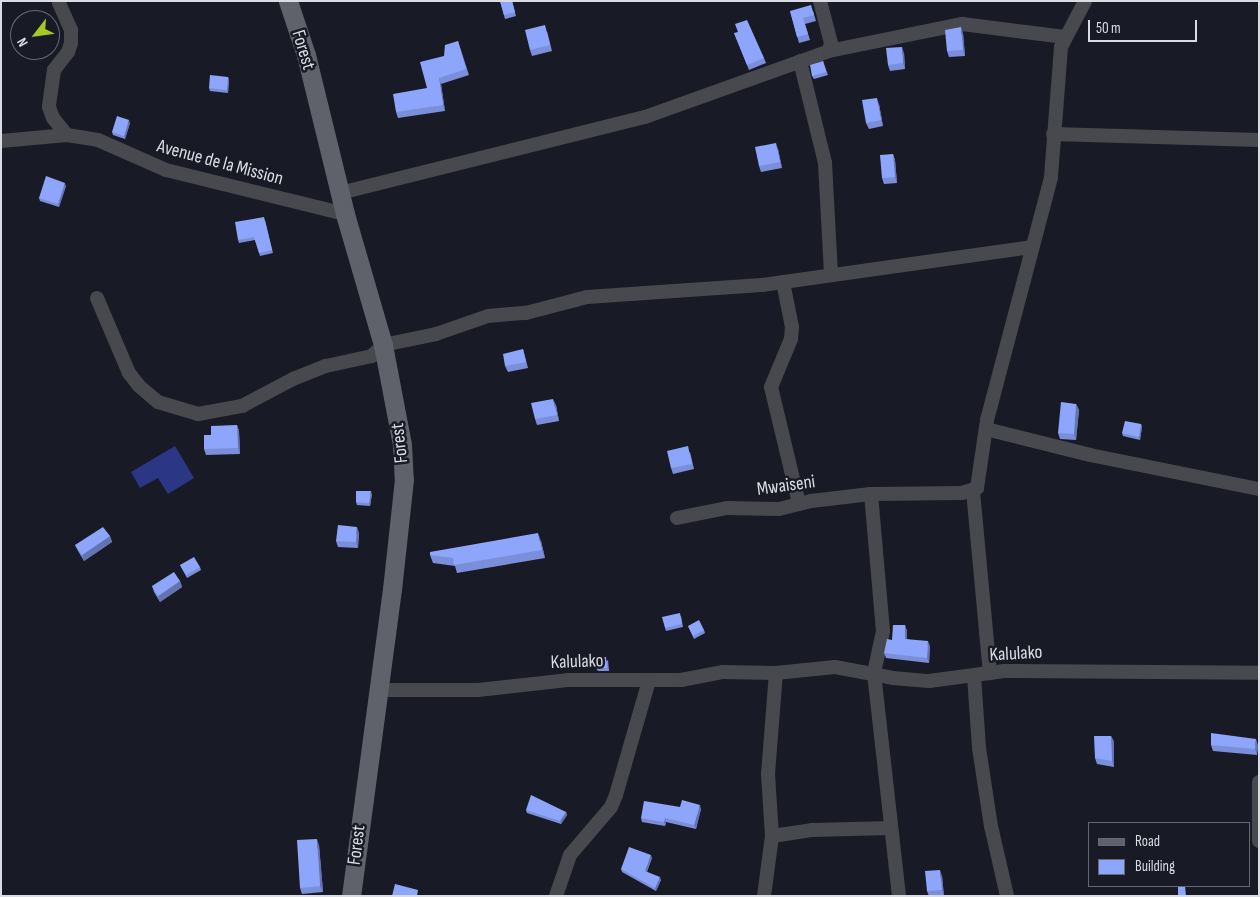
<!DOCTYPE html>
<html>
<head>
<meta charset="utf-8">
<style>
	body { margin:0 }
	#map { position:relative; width:1260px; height:897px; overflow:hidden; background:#181b25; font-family:"Sofia Sans Condensed",sans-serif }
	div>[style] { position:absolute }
	.water>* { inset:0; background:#2b3784 }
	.street>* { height:14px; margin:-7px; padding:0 7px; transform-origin:7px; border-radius:7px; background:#47494e }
	.secondary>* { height:19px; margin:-9.5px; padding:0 9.5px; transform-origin:9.5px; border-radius:9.5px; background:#5f626b }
	.wall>* { inset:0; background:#7a8ed9 }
	.shaded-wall>* { inset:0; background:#6374b0 }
	.building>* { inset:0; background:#8ea5fc }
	span { translate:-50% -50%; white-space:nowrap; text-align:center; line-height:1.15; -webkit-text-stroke:5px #181b25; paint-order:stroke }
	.street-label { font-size:19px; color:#dadce3 }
	.frame { position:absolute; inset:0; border:2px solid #dadce3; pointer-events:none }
	.legend { position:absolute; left:1088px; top:822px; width:162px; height:65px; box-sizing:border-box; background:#181b25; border:1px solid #666871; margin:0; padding:6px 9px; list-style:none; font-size:15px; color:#dadce3 }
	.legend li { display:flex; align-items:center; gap:10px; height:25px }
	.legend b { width:25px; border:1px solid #666871 }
	.north { position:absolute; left:10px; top:10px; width:50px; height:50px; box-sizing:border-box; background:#181b25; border:1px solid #666871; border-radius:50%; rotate:240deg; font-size:14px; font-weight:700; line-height:20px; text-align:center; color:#dadce3 }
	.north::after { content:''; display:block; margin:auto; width:18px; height:22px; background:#a5c823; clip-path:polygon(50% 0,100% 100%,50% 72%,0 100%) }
	.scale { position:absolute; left:1088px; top:20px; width:109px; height:22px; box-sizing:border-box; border:2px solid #dadce3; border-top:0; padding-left:6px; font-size:15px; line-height:18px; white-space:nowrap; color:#dadce3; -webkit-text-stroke:4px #181b25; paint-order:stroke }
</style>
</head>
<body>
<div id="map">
	<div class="water">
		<i style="clip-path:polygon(175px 446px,194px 478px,168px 494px,158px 478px,140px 488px,131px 472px)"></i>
	</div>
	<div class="street">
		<i style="left:59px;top:3px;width:30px;rotate:66deg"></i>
		<i style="left:71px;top:30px;width:13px;rotate:90deg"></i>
		<i style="left:71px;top:43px;width:9px;rotate:108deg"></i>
		<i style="left:68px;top:52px;width:23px;rotate:128deg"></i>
		<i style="left:54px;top:70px;width:37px;rotate:98deg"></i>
		<i style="left:49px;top:107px;width:12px;rotate:70deg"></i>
		<i style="left:53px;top:118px;width:22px;rotate:51deg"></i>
		<i style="left:829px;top:51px;width:136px;rotate:-11.5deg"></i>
		<i style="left:962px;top:24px;width:104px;rotate:7.2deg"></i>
		<i style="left:800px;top:61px;width:105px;rotate:76.2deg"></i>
		<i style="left:825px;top:163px;width:111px;rotate:86.9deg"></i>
		<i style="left:1053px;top:134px;width:206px;rotate:1.7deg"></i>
		<i style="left:1px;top:141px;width:66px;rotate:-5.2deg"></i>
		<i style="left:67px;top:135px;width:31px;rotate:9deg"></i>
		<i style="left:98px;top:140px;width:74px;rotate:23.8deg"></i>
		<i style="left:166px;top:170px;width:184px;rotate:13.8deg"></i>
		<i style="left:340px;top:193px;width:314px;rotate:-14deg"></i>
		<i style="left:645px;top:117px;width:195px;rotate:-19.7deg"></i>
		<i style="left:829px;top:51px;width:8px;rotate:-76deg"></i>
		<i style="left:831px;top:43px;width:43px;rotate:-104.7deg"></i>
		<i style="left:783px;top:282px;width:46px;rotate:78.7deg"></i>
		<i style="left:792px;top:327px;width:12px;rotate:95deg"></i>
		<i style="left:791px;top:339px;width:52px;rotate:112.6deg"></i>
		<i style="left:771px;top:387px;width:120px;rotate:76.5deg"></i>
		<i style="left:97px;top:298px;width:82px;rotate:66.9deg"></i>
		<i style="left:129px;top:373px;width:16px;rotate:52deg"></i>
		<i style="left:139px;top:386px;width:25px;rotate:40deg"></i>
		<i style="left:158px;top:402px;width:42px;rotate:16.7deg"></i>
		<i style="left:198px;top:414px;width:45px;rotate:-10.3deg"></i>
		<i style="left:242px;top:406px;width:58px;rotate:-27.9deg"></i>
		<i style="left:293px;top:379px;width:35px;rotate:-22deg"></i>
		<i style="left:326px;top:366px;width:47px;rotate:-12.3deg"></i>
		<i style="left:372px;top:356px;width:16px;rotate:-45deg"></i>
		<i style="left:383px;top:345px;width:54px;rotate:-11.7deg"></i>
		<i style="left:436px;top:334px;width:55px;rotate:-19.1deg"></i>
		<i style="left:488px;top:316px;width:38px;rotate:-5deg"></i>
		<i style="left:526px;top:313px;width:63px;rotate:-14.7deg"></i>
		<i style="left:587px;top:297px;width:175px;rotate:-3.9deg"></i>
		<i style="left:762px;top:285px;width:272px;rotate:-8deg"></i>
		<i style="left:986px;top:429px;width:107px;rotate:14deg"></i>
		<i style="left:1090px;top:455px;width:172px;rotate:11.4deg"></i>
		<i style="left:973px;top:491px;width:183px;rotate:84.7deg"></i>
		<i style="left:871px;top:494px;width:138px;rotate:85deg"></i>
		<i style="left:883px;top:631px;width:43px;rotate:102.1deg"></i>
		<i style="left:874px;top:673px;width:224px;rotate:83.6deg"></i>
		<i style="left:677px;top:518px;width:51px;rotate:-11.3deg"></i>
		<i style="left:727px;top:508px;width:52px;rotate:1.1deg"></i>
		<i style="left:779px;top:509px;width:33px;rotate:-14deg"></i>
		<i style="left:811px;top:501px;width:60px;rotate:-6.7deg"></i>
		<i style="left:871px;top:494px;width:91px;rotate:-0.6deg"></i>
		<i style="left:962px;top:493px;width:16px;rotate:-18deg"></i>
		<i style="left:977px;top:488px;width:69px;rotate:-81.6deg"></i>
		<i style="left:987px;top:420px;width:251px;rotate:-75.2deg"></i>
		<i style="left:1051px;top:177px;width:130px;rotate:-85.6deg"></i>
		<i style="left:1061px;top:47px;width:52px;rotate:-62.4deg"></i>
		<i style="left:974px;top:676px;width:72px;rotate:86deg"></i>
		<i style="left:979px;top:748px;width:79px;rotate:81.3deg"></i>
		<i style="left:991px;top:826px;width:72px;rotate:77.1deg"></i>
		<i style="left:378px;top:690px;width:100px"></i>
		<i style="left:478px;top:690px;width:92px;rotate:-6.3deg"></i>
		<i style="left:569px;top:680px;width:112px"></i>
		<i style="left:681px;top:680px;width:43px;rotate:-10.8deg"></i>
		<i style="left:723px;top:672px;width:53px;rotate:1.1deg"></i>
		<i style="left:776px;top:673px;width:59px;rotate:-5.8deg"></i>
		<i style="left:835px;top:667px;width:59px;rotate:10.7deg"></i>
		<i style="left:893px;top:678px;width:36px;rotate:5deg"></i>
		<i style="left:929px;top:681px;width:76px;rotate:-7.6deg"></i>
		<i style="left:1004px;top:671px;width:255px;rotate:0.4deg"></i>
		<i style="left:1259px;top:782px;width:59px;rotate:90deg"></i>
		<i style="left:772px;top:836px;width:40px;rotate:-8.5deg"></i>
		<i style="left:812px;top:830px;width:79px;rotate:-1.5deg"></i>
		<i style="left:556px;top:896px;width:43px;rotate:-71.1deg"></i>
		<i style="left:570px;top:855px;width:63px;rotate:-49.5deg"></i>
		<i style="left:611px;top:807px;width:13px;rotate:-67deg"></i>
		<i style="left:616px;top:795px;width:119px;rotate:-73.9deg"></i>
		<i style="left:764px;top:896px;width:61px;rotate:-82.4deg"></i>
		<i style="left:772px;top:836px;width:62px;rotate:-93.7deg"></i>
		<i style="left:768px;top:774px;width:101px;rotate:-85.5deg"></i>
	</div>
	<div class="secondary">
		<i style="left:288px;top:1px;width:57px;rotate:71.6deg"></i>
		<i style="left:306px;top:55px;width:164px;rotate:76.2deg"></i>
		<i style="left:345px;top:214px;width:136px;rotate:73.8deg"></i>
		<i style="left:383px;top:345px;width:102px;rotate:79.2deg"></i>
		<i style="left:402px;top:445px;width:34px;rotate:87deg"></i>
		<i style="left:404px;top:479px;width:111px;rotate:96.2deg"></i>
		<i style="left:392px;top:589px;width:310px;rotate:97.6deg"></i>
	</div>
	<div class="wall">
		<i style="clip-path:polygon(500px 1px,512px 1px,516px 16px,505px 19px)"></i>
		<i style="clip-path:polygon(790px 11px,813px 11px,816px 21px,805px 24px,810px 40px,799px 43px)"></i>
		<i style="clip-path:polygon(547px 31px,552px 51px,532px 56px,530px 50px)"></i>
		<i style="clip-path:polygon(734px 33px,764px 58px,766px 63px,749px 70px)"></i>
		<i style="clip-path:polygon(963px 33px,965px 56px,949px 57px,947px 51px)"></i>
		<i style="clip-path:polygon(458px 41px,469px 75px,441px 84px,445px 111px,398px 118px,396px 112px,427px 88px,444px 56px)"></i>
		<i style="clip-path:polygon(904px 53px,905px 69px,890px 71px,888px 65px)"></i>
		<i style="clip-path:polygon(823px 61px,828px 75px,814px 79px,812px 76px)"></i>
		<i style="clip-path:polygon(228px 77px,229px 80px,228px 93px,210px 91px,209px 88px)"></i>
		<i style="clip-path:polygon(879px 104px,883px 126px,869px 129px,866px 123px)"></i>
		<i style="clip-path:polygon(130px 123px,125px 139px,113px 135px,112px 132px)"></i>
		<i style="clip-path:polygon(778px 149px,782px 168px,761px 172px,759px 166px)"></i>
		<i style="clip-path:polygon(893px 154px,895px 160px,897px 183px,884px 184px,882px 178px)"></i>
		<i style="clip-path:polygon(66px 186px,59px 207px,40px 201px,39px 198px)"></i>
		<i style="clip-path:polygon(265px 220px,273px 253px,260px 256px,255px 240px,239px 243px,238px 240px)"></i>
		<i style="clip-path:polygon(523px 349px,528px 368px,508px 372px,505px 366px)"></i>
		<i style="clip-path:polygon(1076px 404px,1079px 410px,1076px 440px,1060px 439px,1058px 433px)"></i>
		<i style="clip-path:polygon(556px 405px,559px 421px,537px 425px,535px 419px)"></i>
		<i style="clip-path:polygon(1141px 424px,1142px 427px,1140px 440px,1123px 436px,1122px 433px)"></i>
		<i style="clip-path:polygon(237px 425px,239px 431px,240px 454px,206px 455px,204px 449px,211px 435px)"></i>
		<i style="clip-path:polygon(690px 452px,694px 469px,673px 474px,671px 468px)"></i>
		<i style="clip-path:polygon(372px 494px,370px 506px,357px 505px,356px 502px)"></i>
		<i style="clip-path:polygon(359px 533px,358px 548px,338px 547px,336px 541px)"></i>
		<i style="clip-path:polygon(110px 536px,112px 542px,84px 561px,78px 551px,75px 545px)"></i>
		<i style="clip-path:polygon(541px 541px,545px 558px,457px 573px,455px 566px,433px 563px,430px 555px)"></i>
		<i style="clip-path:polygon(180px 565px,200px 567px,201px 570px,187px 578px)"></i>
		<i style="clip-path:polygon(180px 581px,182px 587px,160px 602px,154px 592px,152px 586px)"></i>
		<i style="clip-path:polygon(681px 616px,683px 627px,666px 631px,665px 628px)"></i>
		<i style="clip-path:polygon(905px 625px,907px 631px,907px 639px,930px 646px,929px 663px,886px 658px,884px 653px,892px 640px)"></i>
		<i style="clip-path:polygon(688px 626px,704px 630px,705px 633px,694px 639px)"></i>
		<i style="clip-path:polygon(608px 660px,609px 671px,598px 671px,596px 668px)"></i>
		<i style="clip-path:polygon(1111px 736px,1114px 742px,1114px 767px,1097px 764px,1095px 758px)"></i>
		<i style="clip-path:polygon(1211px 745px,1258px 745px,1257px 755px,1213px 751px)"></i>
		<i style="clip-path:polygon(680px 807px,701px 809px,696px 829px,666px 822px,665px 826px,642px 822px,641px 818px)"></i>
		<i style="clip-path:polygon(526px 810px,566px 812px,567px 815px,561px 824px,527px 813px)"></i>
		<i style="clip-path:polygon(319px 845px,323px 892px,302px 894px,300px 888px)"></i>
		<i style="clip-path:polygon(652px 858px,647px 872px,661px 880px,656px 891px,622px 872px,621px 869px)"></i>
		<i style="clip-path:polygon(942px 876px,944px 896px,929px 896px,927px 891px)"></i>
	</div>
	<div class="shaded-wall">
		<i style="clip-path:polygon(961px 27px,963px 33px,965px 56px,963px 50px)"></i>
		<i style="clip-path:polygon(902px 47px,904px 53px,905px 69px,903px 63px)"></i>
		<i style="clip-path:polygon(228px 77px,229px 80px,228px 93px,227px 90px)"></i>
		<i style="clip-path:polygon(439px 78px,441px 84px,445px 111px,443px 105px)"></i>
		<i style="clip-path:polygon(877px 98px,879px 104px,883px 126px,881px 120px)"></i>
		<i style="clip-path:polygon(129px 120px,130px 123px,125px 139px,124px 136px)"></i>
		<i style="clip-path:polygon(776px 143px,778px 149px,782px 168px,780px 162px)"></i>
		<i style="clip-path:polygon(893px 154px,895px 160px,897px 183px,895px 177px)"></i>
		<i style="clip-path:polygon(65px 183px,66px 186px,59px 207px,58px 204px)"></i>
		<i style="clip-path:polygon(553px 399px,556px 405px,559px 421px,557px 415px)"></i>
		<i style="clip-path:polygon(1076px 404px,1079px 410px,1076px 440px,1074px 434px)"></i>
		<i style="clip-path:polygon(1141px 424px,1142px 427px,1140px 440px,1139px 437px)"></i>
		<i style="clip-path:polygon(237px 425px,239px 431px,240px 454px,238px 448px)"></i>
		<i style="clip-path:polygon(371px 491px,372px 494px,370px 506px,369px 503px)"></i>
		<i style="clip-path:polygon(357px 527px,359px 533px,358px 548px,356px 542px)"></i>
		<i style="clip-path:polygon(538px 533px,541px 541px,545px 558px,542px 550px)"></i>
		<i style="clip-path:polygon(110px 536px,112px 542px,84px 561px,82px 555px)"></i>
		<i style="clip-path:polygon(180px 581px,182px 587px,160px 602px,158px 596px)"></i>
		<i style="clip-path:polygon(905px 625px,907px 631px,907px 645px,905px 639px)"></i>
		<i style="clip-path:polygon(928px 641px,930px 646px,929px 663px,927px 658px)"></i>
		<i style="clip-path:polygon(1111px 736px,1114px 742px,1114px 767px,1112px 761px)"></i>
		<i style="clip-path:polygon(1256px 739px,1258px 745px,1257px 755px,1255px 749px)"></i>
		<i style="clip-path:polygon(700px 805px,701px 809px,696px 829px,694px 825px)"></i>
		<i style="clip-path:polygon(566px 812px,567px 815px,561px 824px,560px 821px)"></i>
		<i style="clip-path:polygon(665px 818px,666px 822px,665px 826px,664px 822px)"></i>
		<i style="clip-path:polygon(317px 839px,319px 845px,323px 892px,320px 886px)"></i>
		<i style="clip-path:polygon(651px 855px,652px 858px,646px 874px,645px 871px)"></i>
		<i style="clip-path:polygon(940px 870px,942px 876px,944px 896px,942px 890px)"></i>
		<i style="clip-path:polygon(660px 877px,661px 880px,656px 891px,655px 888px)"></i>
	</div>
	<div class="building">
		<i style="clip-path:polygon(500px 1px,512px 1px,515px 12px,504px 15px)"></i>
		<i style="clip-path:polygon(811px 5px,814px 15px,803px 18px,808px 34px,797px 37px,790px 11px)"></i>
		<i style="clip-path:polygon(747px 20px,764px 58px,747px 65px,734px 33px,738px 32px,735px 24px)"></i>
		<i style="clip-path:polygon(545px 25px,550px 45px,530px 50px,525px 30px)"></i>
		<i style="clip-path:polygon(961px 27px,963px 50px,947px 51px,945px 30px)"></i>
		<i style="clip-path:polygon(458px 41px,466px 69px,439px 78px,443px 105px,396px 112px,393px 94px,427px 88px,420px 62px,444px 56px,445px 45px)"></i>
		<i style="clip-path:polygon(902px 47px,903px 63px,888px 65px,886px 48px)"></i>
		<i style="clip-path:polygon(823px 61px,826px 72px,812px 76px,810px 65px)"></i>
		<i style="clip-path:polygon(210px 75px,228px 77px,227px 90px,209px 88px)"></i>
		<i style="clip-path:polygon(877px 98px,881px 120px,866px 123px,862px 100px)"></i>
		<i style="clip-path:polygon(117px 116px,129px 120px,124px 136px,112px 132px)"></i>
		<i style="clip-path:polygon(776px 143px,780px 162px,759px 166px,755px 147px)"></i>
		<i style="clip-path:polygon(893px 154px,895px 177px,882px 178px,880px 155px)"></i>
		<i style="clip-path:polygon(46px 176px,65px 183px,58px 204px,39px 198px)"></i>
		<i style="clip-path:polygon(264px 217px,272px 250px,259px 253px,254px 237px,238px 240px,235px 222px)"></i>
		<i style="clip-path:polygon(523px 349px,526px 362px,505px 366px,503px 354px)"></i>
		<i style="clip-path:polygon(553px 399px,557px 415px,535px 419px,531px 403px)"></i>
		<i style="clip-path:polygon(1061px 402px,1076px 404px,1074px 434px,1058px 433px)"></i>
		<i style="clip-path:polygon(1125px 421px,1141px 424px,1139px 437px,1122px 433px)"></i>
		<i style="clip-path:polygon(237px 425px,238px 448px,204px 449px,204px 435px,211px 435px,211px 426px)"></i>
		<i style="clip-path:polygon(688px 446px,692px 464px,671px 468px,667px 451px)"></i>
		<i style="clip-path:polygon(356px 491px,371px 491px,369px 503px,356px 502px)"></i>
		<i style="clip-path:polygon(338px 525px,357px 527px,356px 542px,336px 541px)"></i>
		<i style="clip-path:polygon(103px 527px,110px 536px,82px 555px,75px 545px)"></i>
		<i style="clip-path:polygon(538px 533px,542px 550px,454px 565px,453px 558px,430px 555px,430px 552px)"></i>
		<i style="clip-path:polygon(194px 557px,200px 567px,186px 575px,180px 565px)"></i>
		<i style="clip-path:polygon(174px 572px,180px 581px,158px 596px,152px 586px)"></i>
		<i style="clip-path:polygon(680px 613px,682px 624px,665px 628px,662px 617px)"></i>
		<i style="clip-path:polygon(699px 620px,704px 630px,693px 636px,688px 626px)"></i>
		<i style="clip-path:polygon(893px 625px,905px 625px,905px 639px,928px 641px,927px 658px,884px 653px,887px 639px,892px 640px)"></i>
		<i style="clip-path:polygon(606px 657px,607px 668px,596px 668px,596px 658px)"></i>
		<i style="clip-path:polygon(1211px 733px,1256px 739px,1255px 749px,1211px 745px)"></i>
		<i style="clip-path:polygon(1094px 736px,1111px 736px,1112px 761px,1095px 758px)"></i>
		<i style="clip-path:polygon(531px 795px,566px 812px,560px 821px,526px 810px)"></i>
		<i style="clip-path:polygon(682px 800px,700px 805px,694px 825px,665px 818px,664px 822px,641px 818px,644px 801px,680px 807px)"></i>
		<i style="clip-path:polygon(317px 839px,320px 886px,300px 888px,297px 840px)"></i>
		<i style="clip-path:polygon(629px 847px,651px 855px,645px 871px,660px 877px,655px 888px,621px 869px)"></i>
		<i style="clip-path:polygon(940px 870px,942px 890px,927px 891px,925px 871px)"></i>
		<i style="clip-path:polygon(395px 884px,418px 890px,417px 896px,392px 896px)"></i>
		<i style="clip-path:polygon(1185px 886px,1186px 896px,1178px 896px,1178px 887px)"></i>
	</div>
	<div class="street-label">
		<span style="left:303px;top:50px;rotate:73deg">Forest</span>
		<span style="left:220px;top:163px;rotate:15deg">Avenue de la Mission</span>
		<span style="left:400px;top:443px;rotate:-96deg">Forest</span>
		<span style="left:786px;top:486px;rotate:-8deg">Mwaiseni</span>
		<span style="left:1016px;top:654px;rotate:-3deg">Kalulako</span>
		<span style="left:577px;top:662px;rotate:-2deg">Kalulako</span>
		<span style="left:357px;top:845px;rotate:-83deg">Forest</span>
	</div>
	<div class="frame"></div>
	<ul class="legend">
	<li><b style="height:6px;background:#5f626b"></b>Road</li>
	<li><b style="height:14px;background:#8ea5fc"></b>Building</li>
	</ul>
	<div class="north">N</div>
	<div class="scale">50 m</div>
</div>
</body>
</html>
